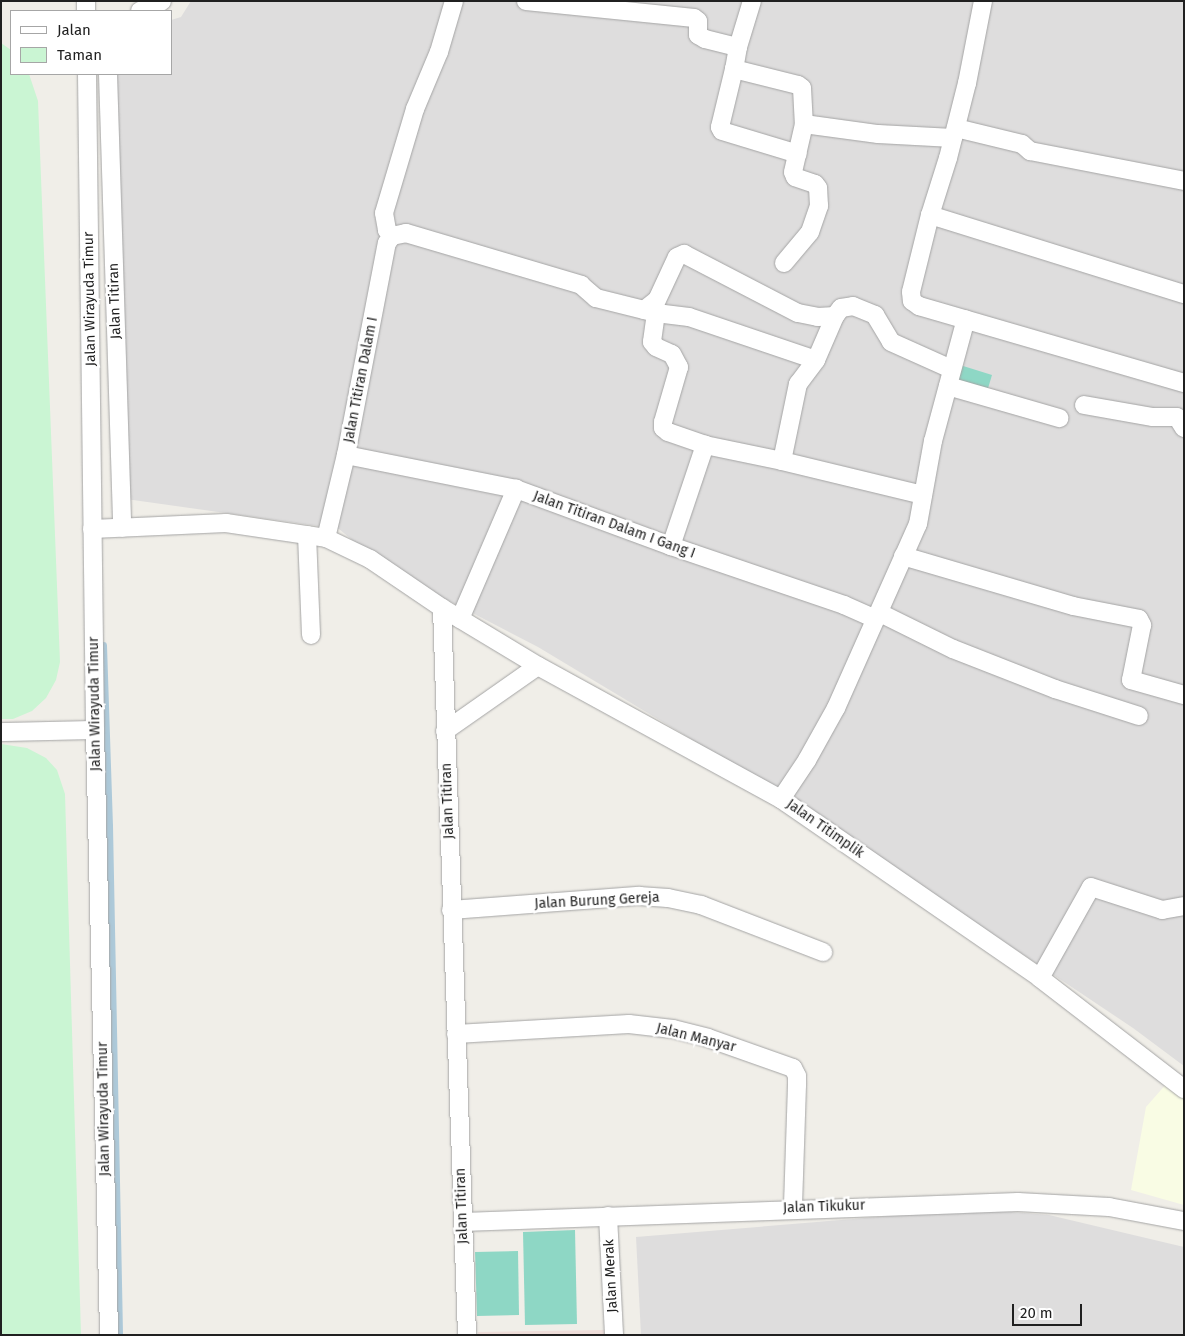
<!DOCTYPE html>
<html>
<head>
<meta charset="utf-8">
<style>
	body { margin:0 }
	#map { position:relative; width:1185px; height:1336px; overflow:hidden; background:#f0eee8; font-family:"Fira Sans",sans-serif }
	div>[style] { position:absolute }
	.residential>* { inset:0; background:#dedddd }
	.commercial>* { inset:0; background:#eeddd9 }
	.education>* { inset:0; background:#f9fce4 }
	.park>* { inset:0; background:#caf5d3 }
	.pitch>* { inset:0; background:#8ed7c5 }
	.stream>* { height:7px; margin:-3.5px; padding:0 3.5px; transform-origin:3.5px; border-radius:3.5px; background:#adc9d9 }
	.roads { filter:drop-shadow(0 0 1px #a4a4a4) drop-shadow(0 0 1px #a4a4a4) }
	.minor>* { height:18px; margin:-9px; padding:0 9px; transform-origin:9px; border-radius:9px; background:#fff }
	span { translate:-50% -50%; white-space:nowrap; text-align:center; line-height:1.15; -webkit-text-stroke:5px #fff; paint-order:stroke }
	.street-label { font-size:14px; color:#202020 }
	.frame { position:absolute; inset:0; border:2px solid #202020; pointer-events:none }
	.legend { position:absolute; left:10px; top:10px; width:162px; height:65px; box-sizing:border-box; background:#fff; border:1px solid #a6a6a6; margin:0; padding:6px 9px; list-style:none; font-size:15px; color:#202020 }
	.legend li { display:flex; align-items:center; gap:10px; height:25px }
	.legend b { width:25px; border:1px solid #a6a6a6 }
	.scale { position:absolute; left:1012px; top:1304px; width:70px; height:22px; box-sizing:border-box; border:2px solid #202020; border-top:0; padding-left:6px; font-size:15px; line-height:18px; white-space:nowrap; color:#202020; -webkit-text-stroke:4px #fff; paint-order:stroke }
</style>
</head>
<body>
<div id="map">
	<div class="residential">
		<i style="clip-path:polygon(191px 1px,1184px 1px,1184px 1066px,1133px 1028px,786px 796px,538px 647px,386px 568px,339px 529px,126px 499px,114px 74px,171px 74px,171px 20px,181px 17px)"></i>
		<i style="clip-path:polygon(975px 1209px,1049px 1215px,1184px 1247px,1184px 1335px,641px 1335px,636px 1237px)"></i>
	</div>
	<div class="commercial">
		<i style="clip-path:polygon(605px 1330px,605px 1335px,478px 1335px,478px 1332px)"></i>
	</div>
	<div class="education">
		<i style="clip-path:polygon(1168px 1082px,1184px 1093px,1184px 1205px,1131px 1190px,1146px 1107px)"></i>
	</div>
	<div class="park">
		<i style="clip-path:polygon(1px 43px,11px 50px,11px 74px,29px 74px,38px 101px,60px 662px,56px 680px,46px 698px,32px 711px,13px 719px,1px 719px)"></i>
		<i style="clip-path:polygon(1px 744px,27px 748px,46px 758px,57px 770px,65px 794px,81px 1335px,1px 1335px)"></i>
	</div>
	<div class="pitch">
		<i style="clip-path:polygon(960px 365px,992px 375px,986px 395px,953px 386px)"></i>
		<i style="clip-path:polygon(575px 1230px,577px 1324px,525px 1325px,523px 1232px)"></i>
		<i style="clip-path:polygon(518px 1251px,519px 1315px,477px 1316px,475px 1252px)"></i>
	</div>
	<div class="stream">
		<i style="left:103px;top:645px;width:181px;rotate:88.1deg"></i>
		<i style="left:109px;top:826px;width:509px;rotate:88.87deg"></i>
	</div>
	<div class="roads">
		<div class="minor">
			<i style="left:86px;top:1px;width:10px;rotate:90deg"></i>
			<i style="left:526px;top:1px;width:169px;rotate:5.8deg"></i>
			<i style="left:694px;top:18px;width:5px;rotate:37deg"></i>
			<i style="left:698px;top:21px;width:14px;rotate:90deg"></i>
			<i style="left:698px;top:35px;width:8px;rotate:30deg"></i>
			<i style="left:705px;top:39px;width:34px;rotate:14deg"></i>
			<i style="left:738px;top:47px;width:22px;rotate:100deg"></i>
			<i style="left:734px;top:69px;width:66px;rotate:14deg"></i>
			<i style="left:798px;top:85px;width:5px;rotate:37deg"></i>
			<i style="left:802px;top:88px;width:36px;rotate:87deg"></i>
			<i style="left:804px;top:124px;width:75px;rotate:7.7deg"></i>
			<i style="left:878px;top:134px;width:75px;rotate:3.1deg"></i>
			<i style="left:983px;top:1px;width:84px;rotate:101deg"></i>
			<i style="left:967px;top:83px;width:77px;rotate:104.2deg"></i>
			<i style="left:948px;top:158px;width:60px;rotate:107.5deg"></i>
			<i style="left:930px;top:215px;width:79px;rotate:103.9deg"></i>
			<i style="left:911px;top:292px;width:9px;rotate:84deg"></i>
			<i style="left:912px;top:301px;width:9px;rotate:36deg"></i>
			<i style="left:919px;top:306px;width:276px;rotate:16.2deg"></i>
			<i style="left:140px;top:11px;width:24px;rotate:-24deg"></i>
			<i style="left:738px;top:47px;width:48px;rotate:-73.1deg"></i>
			<i style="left:734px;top:69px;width:60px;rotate:103.6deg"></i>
			<i style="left:720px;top:127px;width:4px;rotate:63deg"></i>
			<i style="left:722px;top:131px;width:79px;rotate:16.8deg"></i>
			<i style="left:87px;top:74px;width:656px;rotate:89.3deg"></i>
			<i style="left:95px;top:730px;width:605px;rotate:88.67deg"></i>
			<i style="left:108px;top:74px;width:454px;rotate:88.2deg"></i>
			<i style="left:956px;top:128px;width:68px;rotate:13.6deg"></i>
			<i style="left:1022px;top:144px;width:11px;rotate:41deg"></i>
			<i style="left:1030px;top:151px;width:157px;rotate:11deg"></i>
			<i style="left:930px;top:215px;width:266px;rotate:17.3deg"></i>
			<i style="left:392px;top:236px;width:8px;rotate:-130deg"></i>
			<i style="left:387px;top:230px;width:17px;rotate:-100deg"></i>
			<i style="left:384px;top:213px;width:109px;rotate:-73.4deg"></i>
			<i style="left:415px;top:109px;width:62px;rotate:-67.2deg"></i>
			<i style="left:439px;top:52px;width:53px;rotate:-73.6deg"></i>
			<i style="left:784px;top:263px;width:40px;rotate:-50deg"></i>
			<i style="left:810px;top:232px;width:28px;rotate:-71deg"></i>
			<i style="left:819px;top:206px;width:18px;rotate:-93deg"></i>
			<i style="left:818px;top:188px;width:5px;rotate:-127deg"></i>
			<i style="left:815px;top:184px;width:21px;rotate:-161deg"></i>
			<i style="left:795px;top:177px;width:5px;rotate:-112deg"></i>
			<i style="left:793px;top:172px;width:49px;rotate:-77.1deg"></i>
			<i style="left:644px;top:310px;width:16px;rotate:-38deg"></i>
			<i style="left:657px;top:300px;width:47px;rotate:-65.1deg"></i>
			<i style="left:677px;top:257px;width:8px;rotate:-23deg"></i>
			<i style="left:684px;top:254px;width:128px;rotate:27.4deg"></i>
			<i style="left:798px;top:313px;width:20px;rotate:11deg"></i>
			<i style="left:818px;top:317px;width:17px;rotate:-3deg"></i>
			<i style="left:656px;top:313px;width:29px;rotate:98deg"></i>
			<i style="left:652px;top:342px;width:6px;rotate:51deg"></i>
			<i style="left:656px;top:347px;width:17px;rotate:24deg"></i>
			<i style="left:672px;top:354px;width:15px;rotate:62deg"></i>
			<i style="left:679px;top:367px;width:57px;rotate:106.2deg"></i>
			<i style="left:663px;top:422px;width:6px;rotate:90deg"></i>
			<i style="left:663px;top:428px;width:6px;rotate:39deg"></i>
			<i style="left:668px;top:432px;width:39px;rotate:19deg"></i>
			<i style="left:705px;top:445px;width:79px;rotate:11.7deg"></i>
			<i style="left:782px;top:461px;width:145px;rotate:13.6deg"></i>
			<i style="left:948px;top:386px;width:116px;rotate:16.1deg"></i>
			<i style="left:1084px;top:405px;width:70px;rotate:9.9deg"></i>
			<i style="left:1153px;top:417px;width:24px"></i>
			<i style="left:1177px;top:417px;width:13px;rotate:58deg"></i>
			<i style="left:346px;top:455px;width:173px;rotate:11.3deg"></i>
			<i style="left:516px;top:489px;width:165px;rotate:20.2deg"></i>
			<i style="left:671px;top:546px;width:183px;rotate:18.8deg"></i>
			<i style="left:844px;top:605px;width:34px;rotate:24deg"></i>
			<i style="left:782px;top:461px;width:79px;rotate:-78.3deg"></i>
			<i style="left:798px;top:384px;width:30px;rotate:-53deg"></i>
			<i style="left:92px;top:529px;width:134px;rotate:-2.6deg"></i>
			<i style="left:226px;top:523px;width:101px;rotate:8.5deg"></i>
			<i style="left:326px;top:538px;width:49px;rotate:25.5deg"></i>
			<i style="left:370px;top:559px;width:87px;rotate:34.2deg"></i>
			<i style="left:442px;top:608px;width:727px;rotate:88.03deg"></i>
			<i style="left:307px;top:535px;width:100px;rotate:87.7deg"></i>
			<i style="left:326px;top:538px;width:85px;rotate:-76.5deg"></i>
			<i style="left:346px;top:455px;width:216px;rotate:-79.1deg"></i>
			<i style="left:387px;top:243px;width:9px;rotate:-54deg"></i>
			<i style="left:392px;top:236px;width:14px;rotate:-12deg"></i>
			<i style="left:406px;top:233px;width:183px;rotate:16.5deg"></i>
			<i style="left:581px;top:285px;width:20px;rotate:41deg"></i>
			<i style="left:596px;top:298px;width:62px;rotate:14deg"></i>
			<i style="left:656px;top:313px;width:33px;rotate:7deg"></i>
			<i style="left:689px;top:317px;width:134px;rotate:18.7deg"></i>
			<i style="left:816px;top:360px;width:48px;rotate:-66.6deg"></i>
			<i style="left:835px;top:316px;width:10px;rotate:-53deg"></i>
			<i style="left:841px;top:308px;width:12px;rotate:-9deg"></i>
			<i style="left:853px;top:306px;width:24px;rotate:22deg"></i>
			<i style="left:875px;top:315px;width:31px;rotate:59deg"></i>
			<i style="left:891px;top:342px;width:66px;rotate:24.2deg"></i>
			<i style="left:671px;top:546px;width:107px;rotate:-71.4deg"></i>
			<i style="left:903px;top:556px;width:177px;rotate:16.4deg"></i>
			<i style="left:1073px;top:606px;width:67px;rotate:11.1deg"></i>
			<i style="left:1139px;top:619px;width:7px;rotate:63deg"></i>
			<i style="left:1142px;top:625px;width:56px;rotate:101.3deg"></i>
			<i style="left:1131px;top:680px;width:55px;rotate:15.8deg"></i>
			<i style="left:442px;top:608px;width:112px;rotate:31.1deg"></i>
			<i style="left:538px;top:666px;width:277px;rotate:28.7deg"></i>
			<i style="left:781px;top:799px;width:315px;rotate:34.6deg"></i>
			<i style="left:1040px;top:978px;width:182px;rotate:37.6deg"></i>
			<i style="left:880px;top:613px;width:81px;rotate:26.3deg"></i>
			<i style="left:953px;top:649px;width:110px;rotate:21.4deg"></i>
			<i style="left:1055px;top:689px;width:88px;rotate:17.8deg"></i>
			<i style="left:460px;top:619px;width:142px;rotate:-66.7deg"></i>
			<i style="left:445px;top:731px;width:113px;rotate:-35deg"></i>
			<i style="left:1px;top:732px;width:94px;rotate:-1.2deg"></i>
			<i style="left:781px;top:799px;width:47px;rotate:-56.3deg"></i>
			<i style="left:807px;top:760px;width:60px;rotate:-60.9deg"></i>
			<i style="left:836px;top:708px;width:201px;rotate:-66deg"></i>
			<i style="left:918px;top:524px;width:84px;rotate:-79.8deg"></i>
			<i style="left:933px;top:441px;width:126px;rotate:-74.9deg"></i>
			<i style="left:451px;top:910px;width:189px;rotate:-4.3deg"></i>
			<i style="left:639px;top:896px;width:29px;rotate:4deg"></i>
			<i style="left:668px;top:898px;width:34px;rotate:12deg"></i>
			<i style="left:701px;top:905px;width:131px;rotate:21.1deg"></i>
			<i style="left:1040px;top:978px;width:104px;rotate:-60.7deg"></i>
			<i style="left:1091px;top:887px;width:75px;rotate:17.9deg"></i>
			<i style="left:1162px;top:910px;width:22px;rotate:-10deg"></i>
			<i style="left:456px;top:1034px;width:173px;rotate:-3.3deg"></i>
			<i style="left:629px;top:1024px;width:44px;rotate:6.5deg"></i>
			<i style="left:673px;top:1029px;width:36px;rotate:14deg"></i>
			<i style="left:708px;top:1038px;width:90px;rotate:19.4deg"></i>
			<i style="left:793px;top:1068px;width:9px;rotate:63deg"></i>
			<i style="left:797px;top:1076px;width:9px;rotate:90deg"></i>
			<i style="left:797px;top:1085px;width:123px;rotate:91.9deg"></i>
			<i style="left:608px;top:1216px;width:119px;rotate:87.1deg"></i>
			<i style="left:463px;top:1222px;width:555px;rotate:-2.06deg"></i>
			<i style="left:1018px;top:1202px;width:91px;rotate:3.1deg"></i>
			<i style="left:1109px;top:1207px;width:76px;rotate:10.6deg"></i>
		</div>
	</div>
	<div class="street-label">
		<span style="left:90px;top:299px;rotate:-91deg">Jalan Wirayuda Timur</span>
		<span style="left:115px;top:301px;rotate:-92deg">Jalan Titiran</span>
		<span style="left:361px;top:380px;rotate:-79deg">Jalan Titiran Dalam I</span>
		<span style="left:614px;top:525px;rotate:20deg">Jalan Titiran Dalam I Gang I</span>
		<span style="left:95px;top:704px;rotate:-91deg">Jalan Wirayuda Timur</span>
		<span style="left:448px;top:801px;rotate:-92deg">Jalan Titiran</span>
		<span style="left:825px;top:829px;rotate:35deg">Jalan Titimplik</span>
		<span style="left:597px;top:901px;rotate:-3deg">Jalan Burung Gereja</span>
		<span style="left:696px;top:1038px;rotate:14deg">Jalan Manyar</span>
		<span style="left:104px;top:1109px;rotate:-91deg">Jalan Wirayuda Timur</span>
		<span style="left:462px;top:1206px;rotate:-92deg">Jalan Titiran</span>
		<span style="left:824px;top:1207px;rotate:-2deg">Jalan Tikukur</span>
		<span style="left:611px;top:1276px;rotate:-93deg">Jalan Merak</span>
	</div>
	<div class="frame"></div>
	<ul class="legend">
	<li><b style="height:6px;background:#fff"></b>Jalan</li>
	<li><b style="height:14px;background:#caf5d3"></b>Taman</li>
	</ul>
	<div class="scale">20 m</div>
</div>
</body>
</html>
